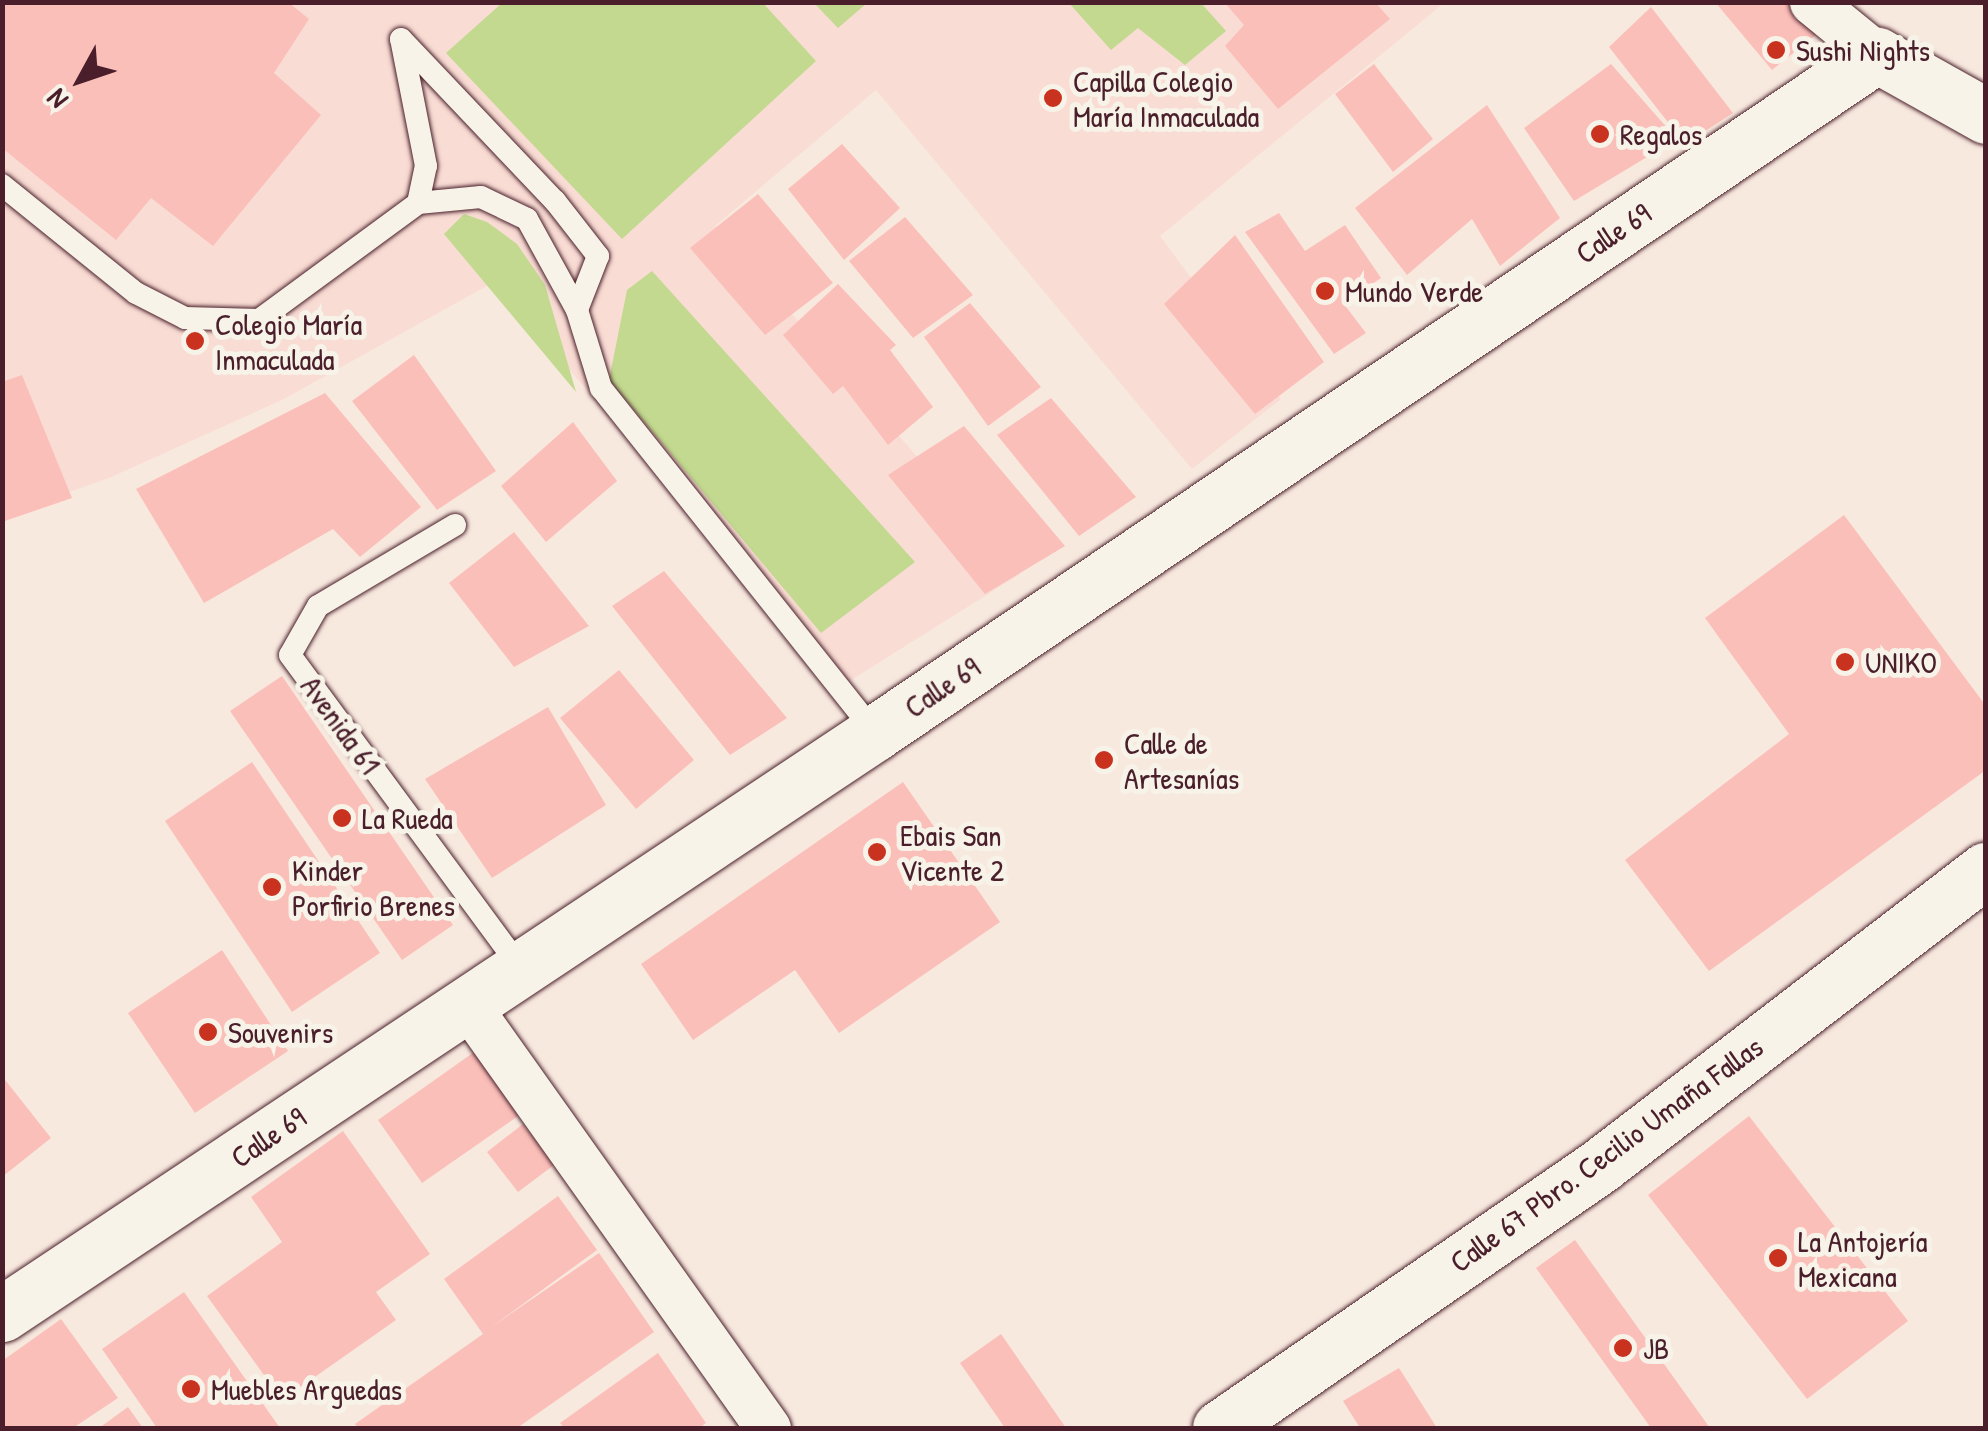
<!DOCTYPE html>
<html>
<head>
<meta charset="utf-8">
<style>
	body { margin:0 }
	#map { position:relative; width:1988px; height:1431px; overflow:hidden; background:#f8e9df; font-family:"Patrick Hand",sans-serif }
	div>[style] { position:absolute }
	.built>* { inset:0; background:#f9dcd4 }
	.green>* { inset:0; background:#c2d98f }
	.building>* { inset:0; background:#fbbfb9 }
	.roads { filter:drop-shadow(0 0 2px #4a1f2b) drop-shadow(0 0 2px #4a1f2b) }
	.lane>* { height:22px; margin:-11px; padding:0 11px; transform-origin:11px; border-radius:11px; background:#f7f3e8 }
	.street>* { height:45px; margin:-22.5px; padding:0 22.5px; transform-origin:22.5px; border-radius:22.5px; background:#f7f3e8 }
	.secondary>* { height:55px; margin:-27.5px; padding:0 27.5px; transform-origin:27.5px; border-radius:27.5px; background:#f7f3e8 }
	.dots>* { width:28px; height:28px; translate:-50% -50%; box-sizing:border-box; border:5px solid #f7f3e8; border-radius:50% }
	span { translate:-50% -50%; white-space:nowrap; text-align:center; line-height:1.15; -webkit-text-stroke:10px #f7f3e8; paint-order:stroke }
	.poi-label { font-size:30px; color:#4a1f2b }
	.left { translate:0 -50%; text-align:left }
	.street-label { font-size:30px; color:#4a1f2b }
	.frame { position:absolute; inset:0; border:5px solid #4a1f2b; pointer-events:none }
	.north { position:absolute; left:30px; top:30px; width:100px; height:100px; -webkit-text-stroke:8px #f7f3e8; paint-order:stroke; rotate:230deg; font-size:28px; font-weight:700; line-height:40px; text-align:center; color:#4a1f2b }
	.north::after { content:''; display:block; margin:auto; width:35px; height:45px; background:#4a1f2b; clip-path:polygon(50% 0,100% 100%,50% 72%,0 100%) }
</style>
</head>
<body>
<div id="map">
	<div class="built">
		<i style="clip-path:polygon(2px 3px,1444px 3px,1160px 236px,1281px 399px,1192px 469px,876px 90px,715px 226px,1020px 574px,848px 682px,492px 283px,284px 399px,109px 478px,3px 515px)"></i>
	</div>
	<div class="green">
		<i style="clip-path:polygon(762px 2px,816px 61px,622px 239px,446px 53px,502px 3px)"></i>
		<i style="clip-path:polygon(814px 3px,867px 3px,838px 28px)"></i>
		<i style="clip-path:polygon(1069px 3px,1201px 3px,1226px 31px,1185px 65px,1138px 28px,1111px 50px)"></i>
		<i style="clip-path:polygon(464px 214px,487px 222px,517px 244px,545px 285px,576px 392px,444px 234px)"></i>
		<i style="clip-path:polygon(652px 271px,915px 562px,821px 633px,609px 380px,627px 290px)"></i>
	</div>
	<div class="building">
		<i style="clip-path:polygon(2px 2px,288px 2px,309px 19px,274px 73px,321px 115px,213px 246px,151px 198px,116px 240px,2px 148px)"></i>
		<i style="clip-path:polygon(1224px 2px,1375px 2px,1390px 19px,1278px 109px,1225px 46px,1244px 25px)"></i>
		<i style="clip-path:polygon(1715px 2px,1796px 2px,1822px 30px,1772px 70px)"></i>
		<i style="clip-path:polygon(1651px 7px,1733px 113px,1685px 144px,1609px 47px)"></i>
		<i style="clip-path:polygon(1374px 64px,1433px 139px,1393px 172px,1335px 94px)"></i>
		<i style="clip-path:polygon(1611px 64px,1677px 139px,1574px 201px,1524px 128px)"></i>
		<i style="clip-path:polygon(1487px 105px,1560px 218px,1500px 266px,1472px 219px,1407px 275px,1355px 208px)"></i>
		<i style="clip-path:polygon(842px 144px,900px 208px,844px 260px,788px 189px)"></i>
		<i style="clip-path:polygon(758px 194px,833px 283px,765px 335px,690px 248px)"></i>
		<i style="clip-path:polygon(1279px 213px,1305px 251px,1345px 225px,1381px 278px,1343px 303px,1366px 333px,1334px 354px,1245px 232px)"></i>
		<i style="clip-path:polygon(905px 217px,973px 295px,913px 338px,849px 261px)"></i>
		<i style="clip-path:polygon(1235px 235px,1324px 362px,1255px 414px,1164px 304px)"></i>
		<i style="clip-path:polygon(838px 284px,896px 345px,890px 350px,933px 407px,888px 445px,843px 386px,833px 394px,783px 335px)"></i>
		<i style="clip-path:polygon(970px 303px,1041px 387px,988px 426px,924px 337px)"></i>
		<i style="clip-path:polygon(414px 355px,496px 471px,437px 510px,352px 401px)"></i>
		<i style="clip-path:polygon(22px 375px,72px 498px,2px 522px,2px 382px)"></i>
		<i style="clip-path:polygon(325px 393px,421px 507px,360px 557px,333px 529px,204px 603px,136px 489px)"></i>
		<i style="clip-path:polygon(1051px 398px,1136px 497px,1079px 536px,997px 435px)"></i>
		<i style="clip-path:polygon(573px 422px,617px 481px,546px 542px,501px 486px)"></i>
		<i style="clip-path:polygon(964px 426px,1065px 546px,985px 594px,888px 475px)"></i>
		<i style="clip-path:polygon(1844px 515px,1986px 706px,1986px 770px,1709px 971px,1625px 860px,1789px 734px,1705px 618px)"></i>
		<i style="clip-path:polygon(514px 532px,589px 626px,514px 667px,449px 583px)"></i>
		<i style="clip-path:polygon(664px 571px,787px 718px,730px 755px,612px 606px)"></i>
		<i style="clip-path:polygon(619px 670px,694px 760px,636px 809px,560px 718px)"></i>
		<i style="clip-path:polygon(282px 676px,453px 925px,402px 960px,230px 711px)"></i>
		<i style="clip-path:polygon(548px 707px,606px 805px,492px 878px,425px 779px)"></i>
		<i style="clip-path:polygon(252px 762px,380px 953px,292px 1012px,165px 821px)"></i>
		<i style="clip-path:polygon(903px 782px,1000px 922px,839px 1033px,795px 970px,693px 1040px,641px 964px)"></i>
		<i style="clip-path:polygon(222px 950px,288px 1051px,195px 1113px,128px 1013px)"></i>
		<i style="clip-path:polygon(477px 1050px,521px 1114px,422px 1183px,378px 1120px)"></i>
		<i style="clip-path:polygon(2px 1076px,51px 1138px,2px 1177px)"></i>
		<i style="clip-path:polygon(1749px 1116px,1908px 1321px,1807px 1399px,1648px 1195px)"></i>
		<i style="clip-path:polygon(523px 1124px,554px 1165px,518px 1192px,487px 1152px)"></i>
		<i style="clip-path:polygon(343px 1131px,430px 1254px,376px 1292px,396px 1320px,282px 1400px,207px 1296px,282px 1242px,251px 1197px)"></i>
		<i style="clip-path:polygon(558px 1196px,597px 1250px,490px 1328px,599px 1253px,654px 1332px,517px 1428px,358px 1428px,355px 1424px,483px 1334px,444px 1279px)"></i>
		<i style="clip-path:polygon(1575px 1240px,1710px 1428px,1651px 1428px,1536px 1268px)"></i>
		<i style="clip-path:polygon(184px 1292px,280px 1428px,157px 1428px,102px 1349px)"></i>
		<i style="clip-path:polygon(61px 1319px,118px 1398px,73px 1428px,2px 1428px,2px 1361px)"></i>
		<i style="clip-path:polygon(1001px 1334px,1066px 1428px,1005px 1428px,960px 1363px)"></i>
		<i style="clip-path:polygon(658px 1353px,706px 1423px,699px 1428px,564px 1428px,560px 1423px)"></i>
		<i style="clip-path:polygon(1399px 1368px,1437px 1428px,1360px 1428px,1343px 1401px)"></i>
		<i style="clip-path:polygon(128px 1407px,143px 1428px,99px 1428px)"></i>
	</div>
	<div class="roads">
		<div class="lane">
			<i style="left:2px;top:185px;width:172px;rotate:38.9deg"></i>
			<i style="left:136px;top:293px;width:55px;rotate:27deg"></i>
			<i style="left:185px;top:318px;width:74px;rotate:1.5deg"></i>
			<i style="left:259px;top:320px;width:197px;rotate:-36.3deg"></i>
			<i style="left:418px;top:203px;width:63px;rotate:-5.4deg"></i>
			<i style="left:481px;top:197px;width:51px;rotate:25.6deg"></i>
			<i style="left:527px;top:219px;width:104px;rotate:61.2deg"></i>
			<i style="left:577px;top:310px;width:82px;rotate:72.9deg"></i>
			<i style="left:601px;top:388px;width:441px;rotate:51.5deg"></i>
			<i style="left:418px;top:203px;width:38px;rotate:-78deg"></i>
			<i style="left:426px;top:166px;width:129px;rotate:-101.1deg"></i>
			<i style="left:401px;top:39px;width:224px;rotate:46.5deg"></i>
			<i style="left:555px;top:201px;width:70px;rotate:52deg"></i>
			<i style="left:598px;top:256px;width:58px;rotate:111.3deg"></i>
			<i style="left:455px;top:525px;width:159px;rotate:149.4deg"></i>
			<i style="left:318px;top:606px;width:56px;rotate:119.7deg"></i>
			<i style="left:290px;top:655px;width:389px;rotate:53.6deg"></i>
		</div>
		<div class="street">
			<i style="left:1812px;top:2px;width:84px;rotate:39.2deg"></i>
			<i style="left:467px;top:1004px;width:520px;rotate:54.63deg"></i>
		</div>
		<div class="secondary">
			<i style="left:2px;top:1314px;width:1049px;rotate:-33.64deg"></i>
			<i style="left:875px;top:733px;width:1210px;rotate:-34.08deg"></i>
			<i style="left:1877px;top:55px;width:125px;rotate:29.2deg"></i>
			<i style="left:1220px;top:1428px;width:463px;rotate:-34.6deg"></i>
			<i style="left:1601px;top:1165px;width:485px;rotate:-37.5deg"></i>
		</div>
	</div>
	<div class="dots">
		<i style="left:1776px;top:50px;background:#c8321e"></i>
		<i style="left:1053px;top:98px;background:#c8321e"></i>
		<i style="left:1600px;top:134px;background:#c8321e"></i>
		<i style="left:1325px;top:291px;background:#c8321e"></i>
		<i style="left:195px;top:341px;background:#c8321e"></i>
		<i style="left:1845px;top:662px;background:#c8321e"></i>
		<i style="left:1104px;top:760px;background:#c8321e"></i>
		<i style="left:342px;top:818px;background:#c8321e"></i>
		<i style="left:877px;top:852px;background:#c8321e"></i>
		<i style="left:272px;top:887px;background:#c8321e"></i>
		<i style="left:208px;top:1032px;background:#c8321e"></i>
		<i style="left:1778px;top:1258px;background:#c8321e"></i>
		<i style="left:1623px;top:1348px;background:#c8321e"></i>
		<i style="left:191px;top:1389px;background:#c8321e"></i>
	</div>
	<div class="poi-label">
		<span class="left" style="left:1796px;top:50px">Sushi Nights</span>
		<span class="left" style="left:1073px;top:98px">Capilla Colegio<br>María Inmaculada</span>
		<span class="left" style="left:1620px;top:134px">Regalos</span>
		<span class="left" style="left:1345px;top:291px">Mundo Verde</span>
		<span class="left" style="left:215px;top:341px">Colegio María<br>Inmaculada</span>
		<span class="left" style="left:1865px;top:662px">UNIKO</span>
		<span class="left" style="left:1124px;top:760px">Calle de<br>Artesanías</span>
		<span class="left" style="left:362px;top:818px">La Rueda</span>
		<span class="left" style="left:900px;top:852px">Ebais San<br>Vicente 2</span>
		<span class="left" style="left:292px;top:887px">Kinder<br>Porfirio Brenes</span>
		<span class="left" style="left:228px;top:1032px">Souvenirs</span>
		<span class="left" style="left:1798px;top:1258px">La Antojería<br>Mexicana</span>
		<span class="left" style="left:1643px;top:1348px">JB</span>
		<span class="left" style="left:211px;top:1389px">Muebles Arguedas</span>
	</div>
	<div class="street-label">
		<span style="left:1613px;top:233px;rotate:-34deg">Calle 69</span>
		<span style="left:942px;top:687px;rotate:-34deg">Calle 69</span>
		<span style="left:341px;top:725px;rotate:54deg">Avenida 61</span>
		<span style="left:268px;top:1137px;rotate:-34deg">Calle 69</span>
		<span style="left:1606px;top:1154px;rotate:-36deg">Calle 67 Pbro. Cecilio Umaña Fallas</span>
	</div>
	<div class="frame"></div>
	<div class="north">N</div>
</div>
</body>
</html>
